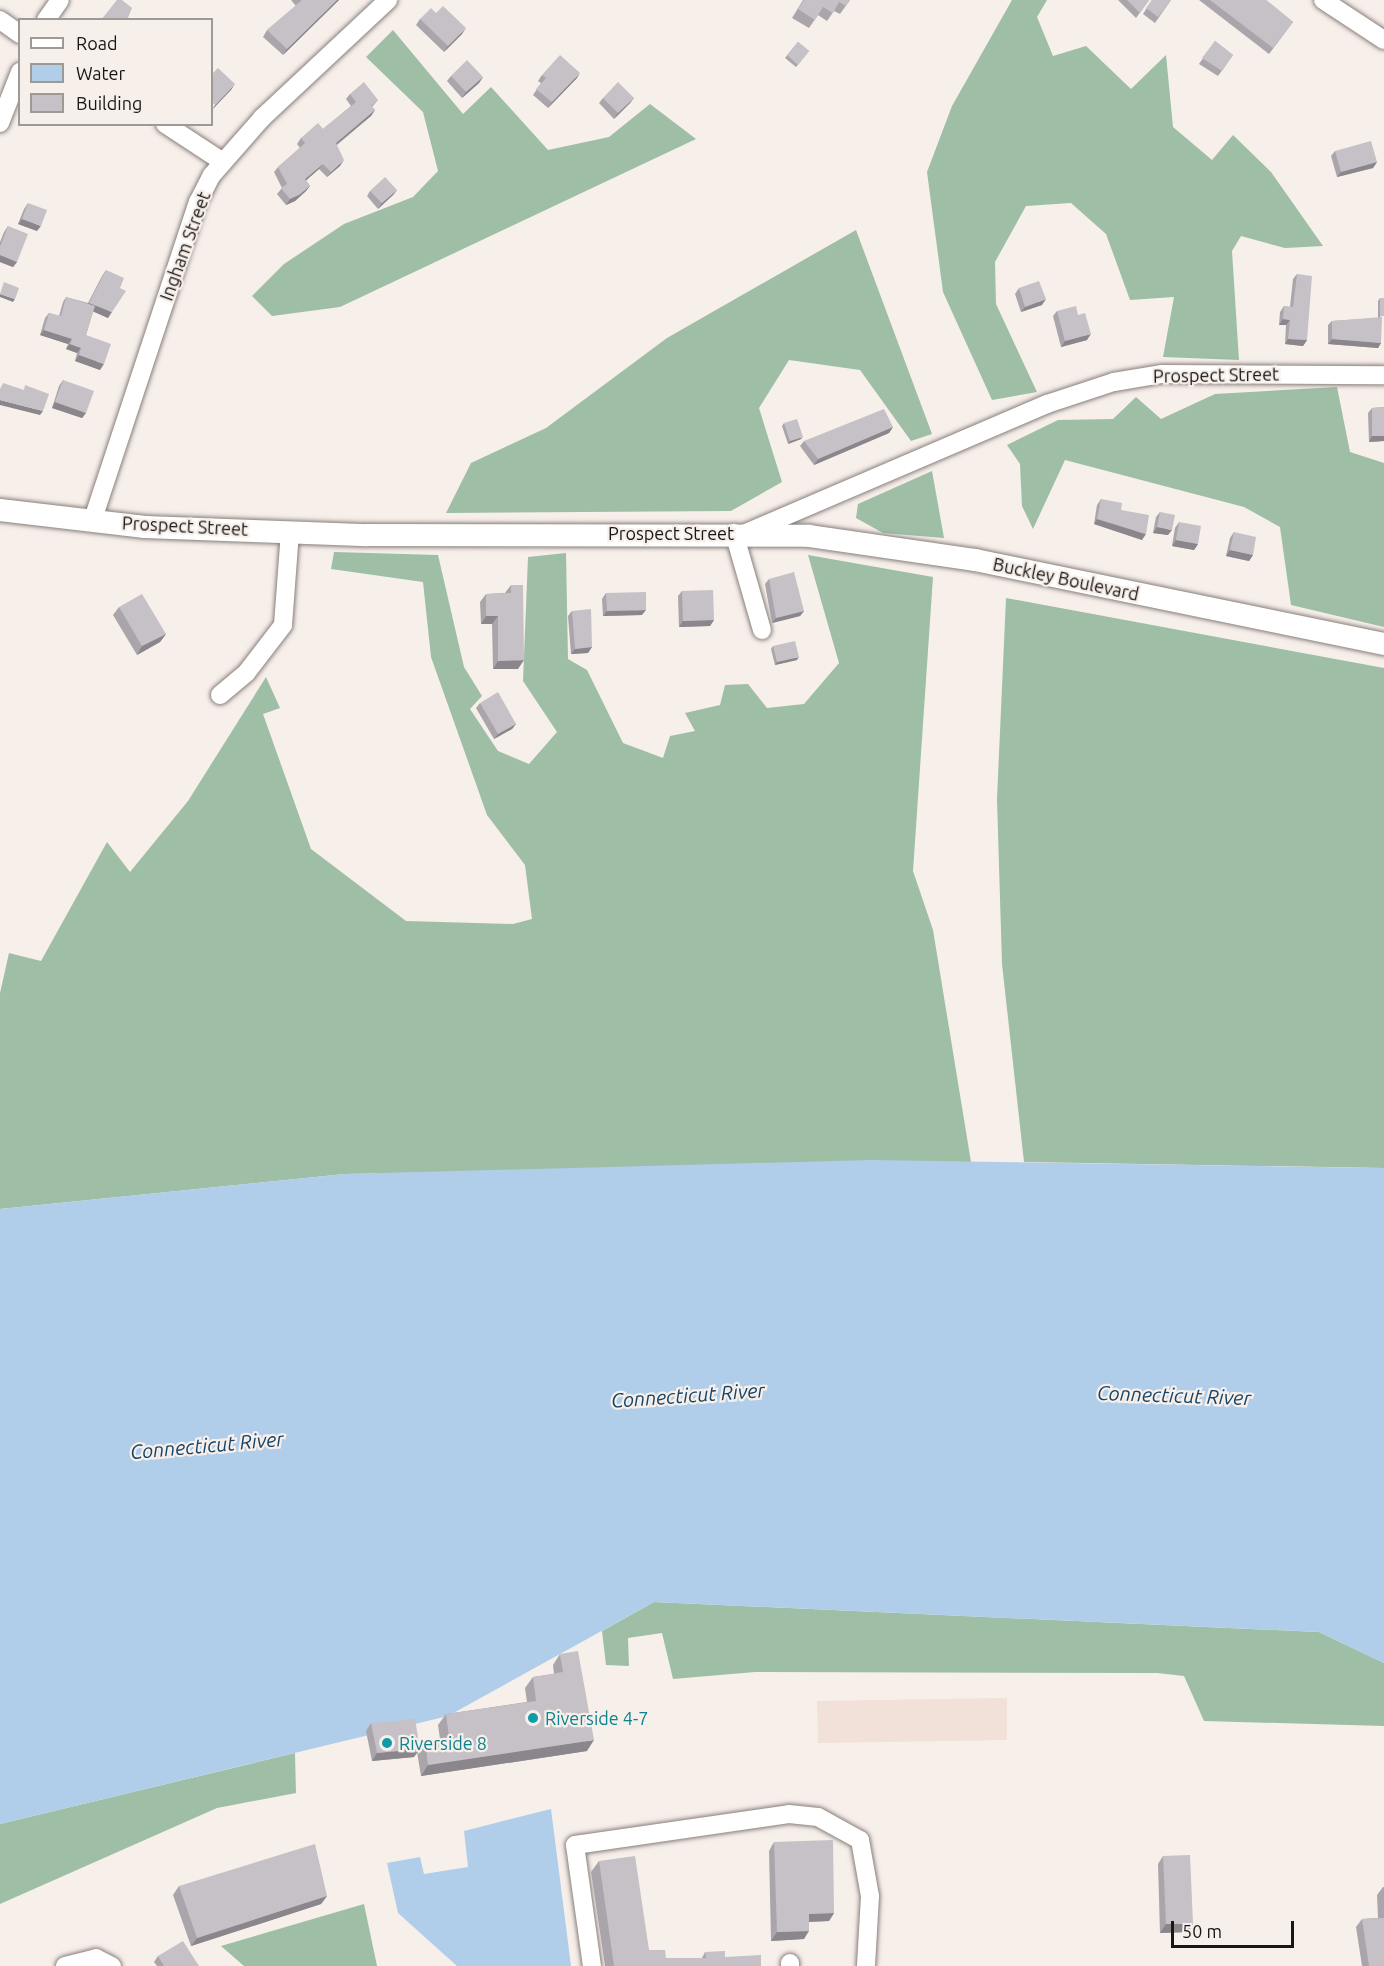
<!DOCTYPE html>
<html>
<head>
<meta charset="utf-8">
<style>
	body { margin:0 }
	#map { position:relative; width:1384px; height:1966px; overflow:hidden; background:#f7efea; font-family:Ubuntu,sans-serif }
	div>[style] { position:absolute }
	.built>* { inset:0; background:#f1e1d8 }
	.forest>* { inset:0; background:#9ebea6 }
	.water>* { inset:0; background:#b0cee9 }
	.roads { filter:drop-shadow(0 0 2px #877f7b) drop-shadow(0 0 2px #877f7b) }
	.minor>* { height:18px; margin:-9px; padding:0 9px; transform-origin:9px; border-radius:9px; background:#fff }
	.major>* { height:22px; margin:-11px; padding:0 11px; transform-origin:11px; border-radius:11px; background:#fff }
	.wall>* { inset:0; background:#aaa5ab }
	.shaded-wall>* { inset:0; background:#8b868b }
	.building>* { inset:0; background:#c6c0c7 }
	.dots>* { width:16px; height:16px; translate:-50% -50%; box-sizing:border-box; border:3px solid #f7efea; border-radius:50% }
	span { translate:-50% -50%; white-space:nowrap; text-align:center; line-height:1.15; -webkit-text-stroke:4.5px #f7efea; paint-order:stroke }
	.street-label { font-size:18px; color:#191715 }
	.culture-label { font-size:18px; color:#0d838f }
	.left { translate:0 -50%; text-align:left }
	.water-label { font-size:20px; color:#154468; font-style:italic }
	.legend { position:absolute; left:18px; top:18px; width:195px; height:108px; box-sizing:border-box; background:#f7efea; border:2px solid #9e9995; margin:0; padding:8px 10px; list-style:none; font-size:18px; color:#191715 }
	.legend li { display:flex; align-items:center; gap:12px; height:30px }
	.legend b { width:30px; border:2px solid #9e9995 }
	.scale { position:absolute; left:1171px; top:1921px; width:123px; height:27px; box-sizing:border-box; border:3px solid #191715; border-top:0; padding-left:8px; font-size:18px; line-height:21px; white-space:nowrap; color:#191715; -webkit-text-stroke:4px #f7efea; paint-order:stroke }
</style>
</head>
<body>
<div id="map">
	<div class="built">
		<i style="clip-path:polygon(1007px 1698px,1007px 1740px,818px 1743px,817px 1701px)"></i>
	</div>
	<div class="forest">
		<i style="clip-path:polygon(1012px 0,1047px 0,1037px 17px,1053px 56px,1086px 46px,1131px 89px,1166px 55px,1173px 127px,1212px 160px,1233px 135px,1271px 172px,1323px 246px,1285px 248px,1241px 236px,1232px 251px,1239px 360px,1163px 357px,1174px 297px,1130px 300px,1106px 234px,1071px 203px,1026px 206px,995px 262px,996px 304px,1037px 392px,992px 400px,943px 292px,927px 172px,952px 106px)"></i>
		<i style="clip-path:polygon(393px 30px,463px 114px,491px 87px,548px 150px,609px 137px,650px 104px,696px 139px,340px 307px,272px 316px,252px 296px,284px 264px,344px 224px,413px 197px,438px 171px,423px 112px,366px 57px)"></i>
		<i style="clip-path:polygon(856px 230px,932px 434px,911px 441px,860px 370px,789px 360px,759px 408px,782px 482px,731px 511px,446px 513px,471px 463px,546px 428px,667px 338px)"></i>
		<i style="clip-path:polygon(1337px 387px,1350px 452px,1384px 463px,1384px 627px,1291px 605px,1280px 527px,1244px 507px,1065px 460px,1033px 529px,1022px 506px,1020px 464px,1007px 445px,1058px 420px,1113px 419px,1136px 397px,1161px 419px,1215px 394px)"></i>
		<i style="clip-path:polygon(932px 471px,944px 538px,883px 533px,856px 518px,858px 504px)"></i>
		<i style="clip-path:polygon(334px 552px,438px 555px,464px 667px,482px 696px,470px 709px,498px 751px,529px 764px,557px 732px,523px 681px,528px 557px,566px 553px,568px 659px,587px 670px,623px 743px,663px 758px,670px 736px,695px 731px,685px 713px,720px 705px,725px 685px,748px 684px,767px 708px,804px 704px,839px 663px,808px 555px,933px 577px,913px 871px,933px 930px,971px 1162px,345px 1174px,0 1209px,0 993px,9px 953px,41px 961px,107px 842px,130px 872px,188px 801px,266px 677px,280px 708px,263px 714px,311px 849px,406px 921px,513px 924px,532px 919px,525px 865px,487px 815px,431px 657px,423px 582px,331px 569px)"></i>
		<i style="clip-path:polygon(1006px 598px,1384px 668px,1384px 1168px,1024px 1162px,1002px 964px,997px 799px)"></i>
		<i style="clip-path:polygon(654px 1602px,1319px 1632px,1384px 1663px,1384px 1726px,1204px 1721px,1184px 1676px,1157px 1673px,755px 1672px,673px 1679px,662px 1633px,628px 1638px,629px 1666px,606px 1665px,602px 1631px)"></i>
		<i style="clip-path:polygon(295px 1753px,296px 1793px,217px 1808px,0 1904px,0 1824px)"></i>
		<i style="clip-path:polygon(364px 1904px,377px 1966px,244px 1966px,221px 1946px)"></i>
	</div>
	<div class="water">
		<i style="clip-path:polygon(870px 1160px,1384px 1168px,1384px 1663px,1319px 1632px,654px 1602px,448px 1716px,0 1824px,0 1209px,345px 1174px)"></i>
		<i style="clip-path:polygon(551px 1809px,571px 1966px,457px 1966px,398px 1913px,387px 1863px,420px 1857px,424px 1874px,468px 1867px,464px 1831px)"></i>
	</div>
	<div class="roads">
		<div class="minor">
			<i style="left:1323px;top:0;width:73px;rotate:33.3deg"></i>
			<i style="left:0;top:20px;width:24px;rotate:35deg"></i>
			<i style="left:46px;top:20px;width:24px;rotate:-55deg"></i>
			<i style="left:0;top:123px;width:55px;rotate:-68.6deg"></i>
			<i style="left:165px;top:124px;width:69px;rotate:33.2deg"></i>
			<i style="left:93px;top:519px;width:334px;rotate:-71.7deg"></i>
			<i style="left:198px;top:202px;width:30px;rotate:-63deg"></i>
			<i style="left:212px;top:175px;width:76px;rotate:-48.7deg"></i>
			<i style="left:262px;top:118px;width:173px;rotate:-43.1deg"></i>
			<i style="left:734px;top:533px;width:101px;rotate:73.9deg"></i>
			<i style="left:746px;top:533px;width:327px;rotate:-23.2deg"></i>
			<i style="left:1047px;top:404px;width:71px;rotate:-18.2deg"></i>
			<i style="left:1114px;top:382px;width:49px;rotate:-9.5deg"></i>
			<i style="left:1162px;top:374px;width:222px;rotate:0.3deg"></i>
			<i style="left:220px;top:695px;width:35px;rotate:-40deg"></i>
			<i style="left:247px;top:672px;width:59px;rotate:-52.5deg"></i>
			<i style="left:283px;top:625px;width:94px;rotate:-85.7deg"></i>
			<i style="left:65px;top:1966px;width:32px;rotate:-14deg"></i>
			<i style="left:96px;top:1958px;width:18px;rotate:27deg"></i>
			<i style="left:592px;top:1966px;width:122px;rotate:-98deg"></i>
			<i style="left:575px;top:1845px;width:216px;rotate:-8.2deg"></i>
			<i style="left:789px;top:1814px;width:29px;rotate:6deg"></i>
			<i style="left:818px;top:1817px;width:48px;rotate:28.7deg"></i>
			<i style="left:860px;top:1840px;width:57px;rotate:79.9deg"></i>
			<i style="left:870px;top:1896px;width:70px;rotate:93.3deg"></i>
			<i style="left:790px;top:1966px;width:3px;rotate:-90deg"></i>
		</div>
		<div class="major">
			<i style="left:0;top:510px;width:146px;rotate:6.7deg"></i>
			<i style="left:145px;top:527px;width:223px;rotate:2.1deg"></i>
			<i style="left:368px;top:535px;width:441px;rotate:0.1deg"></i>
			<i style="left:809px;top:536px;width:168px;rotate:8.2deg"></i>
			<i style="left:975px;top:560px;width:418px;rotate:11.6deg"></i>
		</div>
	</div>
	<div class="wall">
		<i style="clip-path:polygon(291px 0,339px 0,283px 55px,263px 37px,267px 30px,296px 6px)"></i>
		<i style="clip-path:polygon(803px 0,850px 0,840px 14px,834px 11px,827px 21px,818px 15px,809px 28px,792px 18px)"></i>
		<i style="clip-path:polygon(1118px 0,1149px 0,1136px 18px)"></i>
		<i style="clip-path:polygon(1152px 0,1171px 0,1155px 23px,1143px 14px)"></i>
		<i style="clip-path:polygon(1199px 0,1266px 0,1293px 22px,1269px 54px)"></i>
		<i style="clip-path:polygon(436px 13px,462px 34px,444px 52px,416px 25px,420px 19px)"></i>
		<i style="clip-path:polygon(1215px 41px,1233px 55px,1218px 76px,1199px 64px)"></i>
		<i style="clip-path:polygon(798px 42px,809px 51px,796px 67px,785px 58px)"></i>
		<i style="clip-path:polygon(542px 75px,577px 78px,548px 108px,533px 95px,541px 83px,538px 81px)"></i>
		<i style="clip-path:polygon(451px 76px,483px 77px,479px 83px,462px 98px,447px 81px)"></i>
		<i style="clip-path:polygon(350px 94px,378px 100px,372px 107px,375px 110px,371px 116px,337px 145px,340px 166px,327px 177px,319px 169px,306px 180px,310px 186px,306px 191px,295px 201px,286px 205px,277px 194px,282px 188px,274px 172px,278px 167px,300px 148px,297px 144px,301px 138px,323px 129px,351px 106px,346px 99px)"></i>
		<i style="clip-path:polygon(603px 98px,634px 98px,630px 103px,614px 119px,599px 103px)"></i>
		<i style="clip-path:polygon(1335px 151px,1377px 162px,1373px 168px,1337px 177px,1331px 156px)"></i>
		<i style="clip-path:polygon(397px 190px,393px 195px,378px 209px,367px 196px,370px 191px)"></i>
		<i style="clip-path:polygon(28px 203px,37px 231px,18px 224px,24px 209px)"></i>
		<i style="clip-path:polygon(8px 226px,17px 262px,13px 267px,0 262px,0 242px,4px 232px)"></i>
		<i style="clip-path:polygon(106px 270px,108px 318px,93px 311px,86px 335px,100px 370px,75px 361px,77px 353px,66px 349px,68px 344px,40px 335px,45px 318px,49px 313px,59px 316px,63px 302px,66px 297px,88px 303px,102px 276px)"></i>
		<i style="clip-path:polygon(1297px 274px,1307px 340px,1303px 346px,1285px 344px,1286px 325px,1279px 325px,1280px 312px,1284px 306px,1290px 307px,1293px 279px)"></i>
		<i style="clip-path:polygon(1019px 288px,1042px 305px,1021px 312px,1015px 294px)"></i>
		<i style="clip-path:polygon(1380px 298px,1381px 343px,1378px 348px,1328px 344px,1328px 325px,1332px 321px,1378px 318px,1378px 301px)"></i>
		<i style="clip-path:polygon(1057px 311px,1078px 315px,1087px 340px,1061px 347px,1053px 316px)"></i>
		<i style="clip-path:polygon(63px 380px,86px 413px,82px 418px,52px 408px,59px 386px)"></i>
		<i style="clip-path:polygon(1384px 407px,1384px 441px,1369px 442px,1368px 413px,1372px 408px)"></i>
		<i style="clip-path:polygon(784px 423px,801px 439px,788px 444px,782px 426px)"></i>
		<i style="clip-path:polygon(893px 427px,889px 433px,814px 465px,800px 446px,804px 441px)"></i>
		<i style="clip-path:polygon(1101px 499px,1121px 510px,1142px 540px,1094px 524px,1097px 505px)"></i>
		<i style="clip-path:polygon(1160px 512px,1168px 535px,1153px 533px,1156px 517px)"></i>
		<i style="clip-path:polygon(1179px 522px,1198px 544px,1194px 550px,1172px 546px,1175px 528px)"></i>
		<i style="clip-path:polygon(1234px 532px,1253px 555px,1249px 561px,1226px 556px,1230px 538px)"></i>
		<i style="clip-path:polygon(769px 579px,804px 611px,800px 616px,772px 623px,765px 584px)"></i>
		<i style="clip-path:polygon(511px 585px,518px 669px,493px 669px,492px 624px,481px 624px,480px 602px,486px 594px,505px 593px)"></i>
		<i style="clip-path:polygon(682px 591px,714px 620px,710px 626px,679px 627px,678px 596px)"></i>
		<i style="clip-path:polygon(606px 593px,642px 615px,603px 616px,602px 599px)"></i>
		<i style="clip-path:polygon(119px 607px,166px 634px,160px 642px,137px 655px,113px 615px)"></i>
		<i style="clip-path:polygon(572px 611px,592px 647px,588px 653px,571px 654px,568px 616px)"></i>
		<i style="clip-path:polygon(773px 646px,797px 660px,775px 665px,771px 649px)"></i>
		<i style="clip-path:polygon(480px 703px,516px 724px,512px 729px,494px 739px,476px 708px)"></i>
		<i style="clip-path:polygon(560px 1654px,587px 1751px,421px 1776px,417px 1752px,414px 1757px,372px 1761px,366px 1731px,371px 1723px,419px 1749px,425px 1741px,440px 1739px,438px 1725px,446px 1714px,527px 1702px,525px 1688px,533px 1677px,554px 1674px,553px 1665px)"></i>
		<i style="clip-path:polygon(774px 1842px,834px 1913px,829px 1921px,809px 1922px,804px 1939px,771px 1941px,769px 1851px)"></i>
		<i style="clip-path:polygon(1163px 1856px,1188px 1932px,1160px 1933px,1158px 1864px)"></i>
		<i style="clip-path:polygon(599px 1861px,649px 1950px,666px 1958px,702px 1958px,705px 1952px,761px 1966px,605px 1966px,591px 1872px)"></i>
		<i style="clip-path:polygon(179px 1886px,327px 1896px,321px 1904px,191px 1946px,173px 1895px)"></i>
		<i style="clip-path:polygon(1383px 1887px,1384px 1887px,1384px 1966px,1362px 1966px,1356px 1927px,1362px 1919px,1378px 1918px,1377px 1895px)"></i>
		<i style="clip-path:polygon(158px 1956px,199px 1966px,157px 1966px,154px 1962px)"></i>
	</div>
	<div class="shaded-wall">
		<i style="clip-path:polygon(337px 0,339px 0,283px 55px,287px 49px)"></i>
		<i style="clip-path:polygon(466px 28px,462px 34px,444px 52px,448px 46px)"></i>
		<i style="clip-path:polygon(580px 73px,577px 78px,548px 108px,552px 102px)"></i>
		<i style="clip-path:polygon(483px 77px,479px 83px,462px 98px,466px 92px)"></i>
		<i style="clip-path:polygon(235px 84px,231px 90px,212px 110px,215px 105px)"></i>
		<i style="clip-path:polygon(634px 98px,630px 103px,614px 119px,618px 113px)"></i>
		<i style="clip-path:polygon(375px 110px,371px 116px,332px 148px,336px 143px)"></i>
		<i style="clip-path:polygon(344px 160px,340px 166px,327px 177px,331px 172px)"></i>
		<i style="clip-path:polygon(1377px 162px,1373px 168px,1337px 177px,1341px 172px)"></i>
		<i style="clip-path:polygon(323px 164px,319px 169px,301px 185px,305px 179px)"></i>
		<i style="clip-path:polygon(310px 186px,306px 191px,295px 201px,286px 205px,290px 199px)"></i>
		<i style="clip-path:polygon(397px 190px,393px 195px,378px 209px,382px 203px)"></i>
		<i style="clip-path:polygon(22px 219px,41px 226px,37px 231px,18px 224px)"></i>
		<i style="clip-path:polygon(0 255px,17px 262px,13px 267px,0 262px)"></i>
		<i style="clip-path:polygon(0 294px,15px 299px,13px 302px,0 297px)"></i>
		<i style="clip-path:polygon(1046px 299px,1042px 305px,1021px 312px,1025px 307px)"></i>
		<i style="clip-path:polygon(89px 303px,112px 312px,108px 318px,85px 308px)"></i>
		<i style="clip-path:polygon(1283px 319px,1290px 320px,1286px 325px,1279px 325px)"></i>
		<i style="clip-path:polygon(44px 330px,72px 339px,68px 344px,40px 335px)"></i>
		<i style="clip-path:polygon(1091px 334px,1087px 340px,1061px 347px,1065px 341px)"></i>
		<i style="clip-path:polygon(1288px 339px,1307px 340px,1303px 346px,1285px 344px)"></i>
		<i style="clip-path:polygon(1332px 339px,1381px 343px,1378px 348px,1328px 344px)"></i>
		<i style="clip-path:polygon(70px 344px,81px 348px,77px 353px,66px 349px)"></i>
		<i style="clip-path:polygon(79px 355px,104px 364px,100px 370px,75px 361px)"></i>
		<i style="clip-path:polygon(0 400px,43px 411px,40px 415px,0 405px)"></i>
		<i style="clip-path:polygon(55px 402px,86px 413px,82px 418px,52px 408px)"></i>
		<i style="clip-path:polygon(893px 427px,889px 433px,814px 465px,818px 459px)"></i>
		<i style="clip-path:polygon(1372px 436px,1384px 436px,1384px 441px,1369px 442px)"></i>
		<i style="clip-path:polygon(803px 437px,801px 439px,788px 444px,790px 441px)"></i>
		<i style="clip-path:polygon(1097px 519px,1146px 534px,1142px 540px,1094px 524px)"></i>
		<i style="clip-path:polygon(1157px 527px,1172px 530px,1168px 535px,1153px 533px)"></i>
		<i style="clip-path:polygon(1176px 540px,1198px 544px,1194px 550px,1172px 546px)"></i>
		<i style="clip-path:polygon(1230px 550px,1253px 555px,1249px 561px,1226px 556px)"></i>
		<i style="clip-path:polygon(646px 610px,642px 615px,603px 616px,607px 611px)"></i>
		<i style="clip-path:polygon(804px 611px,800px 616px,772px 623px,776px 618px)"></i>
		<i style="clip-path:polygon(486px 616px,498px 616px,492px 624px,481px 624px)"></i>
		<i style="clip-path:polygon(714px 620px,710px 626px,679px 627px,683px 621px)"></i>
		<i style="clip-path:polygon(166px 634px,160px 642px,137px 655px,142px 646px)"></i>
		<i style="clip-path:polygon(592px 647px,588px 653px,571px 654px,575px 649px)"></i>
		<i style="clip-path:polygon(799px 657px,797px 660px,775px 665px,777px 662px)"></i>
		<i style="clip-path:polygon(524px 660px,518px 669px,493px 669px,498px 661px)"></i>
		<i style="clip-path:polygon(516px 724px,512px 729px,494px 739px,498px 734px)"></i>
		<i style="clip-path:polygon(594px 1740px,587px 1751px,421px 1776px,428px 1765px)"></i>
		<i style="clip-path:polygon(420px 1749px,414px 1757px,372px 1761px,377px 1753px)"></i>
		<i style="clip-path:polygon(327px 1896px,321px 1904px,191px 1946px,197px 1938px)"></i>
		<i style="clip-path:polygon(834px 1913px,829px 1921px,803px 1922px,809px 1914px)"></i>
		<i style="clip-path:polygon(1166px 1924px,1193px 1924px,1188px 1932px,1160px 1933px)"></i>
		<i style="clip-path:polygon(809px 1931px,804px 1939px,771px 1941px,777px 1932px)"></i>
	</div>
	<div class="building">
		<i style="clip-path:polygon(117px 0,122px 0,132px 8px,127px 20px,101px 20px)"></i>
		<i style="clip-path:polygon(302px 0,337px 0,287px 49px,267px 30px)"></i>
		<i style="clip-path:polygon(804px 0,850px 0,846px 6px,839px 2px,833px 13px,823px 7px,815px 20px,798px 9px)"></i>
		<i style="clip-path:polygon(1127px 0,1149px 0,1140px 13px)"></i>
		<i style="clip-path:polygon(1152px 0,1171px 0,1158px 17px,1146px 8px)"></i>
		<i style="clip-path:polygon(1210px 0,1266px 0,1293px 22px,1273px 48px)"></i>
		<i style="clip-path:polygon(443px 6px,466px 28px,448px 46px,420px 19px,431px 8px,436px 13px)"></i>
		<i style="clip-path:polygon(1215px 41px,1233px 55px,1222px 71px,1202px 58px)"></i>
		<i style="clip-path:polygon(798px 42px,809px 51px,798px 65px,787px 55px)"></i>
		<i style="clip-path:polygon(560px 55px,580px 73px,552px 102px,536px 89px,546px 78px,542px 75px)"></i>
		<i style="clip-path:polygon(467px 60px,483px 77px,466px 92px,451px 76px)"></i>
		<i style="clip-path:polygon(218px 68px,235px 84px,215px 105px,212px 102px,212px 74px)"></i>
		<i style="clip-path:polygon(364px 82px,378px 100px,371px 106px,375px 110px,336px 143px,344px 160px,331px 172px,323px 164px,305px 179px,310px 186px,299px 195px,290px 199px,281px 188px,287px 184px,278px 167px,305px 143px,301px 138px,318px 123px,323px 129px,356px 102px,350px 94px)"></i>
		<i style="clip-path:polygon(618px 82px,634px 98px,618px 113px,603px 98px)"></i>
		<i style="clip-path:polygon(1371px 141px,1377px 162px,1341px 172px,1335px 151px)"></i>
		<i style="clip-path:polygon(385px 177px,397px 190px,382px 203px,370px 191px)"></i>
		<i style="clip-path:polygon(28px 203px,47px 210px,41px 226px,22px 219px)"></i>
		<i style="clip-path:polygon(8px 226px,28px 234px,17px 262px,0 255px,0 247px)"></i>
		<i style="clip-path:polygon(106px 270px,124px 278px,120px 288px,126px 291px,112px 312px,89px 303px)"></i>
		<i style="clip-path:polygon(1297px 274px,1312px 276px,1307px 340px,1288px 339px,1290px 320px,1283px 319px,1284px 306px,1293px 307px)"></i>
		<i style="clip-path:polygon(1039px 281px,1046px 299px,1025px 307px,1019px 288px)"></i>
		<i style="clip-path:polygon(4px 282px,19px 288px,15px 299px,0 294px)"></i>
		<i style="clip-path:polygon(66px 297px,95px 306px,86px 335px,111px 344px,104px 364px,79px 355px,81px 348px,70px 344px,72px 339px,44px 330px,49px 313px,61px 316px)"></i>
		<i style="clip-path:polygon(1380px 298px,1384px 298px,1384px 316px,1380px 316px)"></i>
		<i style="clip-path:polygon(1076px 306px,1078px 315px,1085px 313px,1091px 334px,1065px 341px,1057px 311px)"></i>
		<i style="clip-path:polygon(1382px 317px,1381px 343px,1332px 339px,1332px 321px)"></i>
		<i style="clip-path:polygon(63px 380px,94px 391px,86px 413px,55px 402px)"></i>
		<i style="clip-path:polygon(3px 383px,24px 390px,25px 385px,49px 394px,43px 411px,0 400px,0 389px)"></i>
		<i style="clip-path:polygon(1384px 407px,1384px 436px,1372px 436px,1372px 408px)"></i>
		<i style="clip-path:polygon(884px 409px,893px 427px,818px 459px,804px 441px)"></i>
		<i style="clip-path:polygon(797px 419px,803px 437px,790px 441px,784px 423px)"></i>
		<i style="clip-path:polygon(1101px 499px,1122px 503px,1121px 510px,1149px 515px,1146px 534px,1097px 519px)"></i>
		<i style="clip-path:polygon(1160px 512px,1175px 515px,1172px 530px,1157px 527px)"></i>
		<i style="clip-path:polygon(1179px 522px,1201px 526px,1198px 544px,1176px 540px)"></i>
		<i style="clip-path:polygon(1234px 532px,1256px 537px,1253px 555px,1230px 550px)"></i>
		<i style="clip-path:polygon(794px 572px,804px 611px,776px 618px,769px 579px)"></i>
		<i style="clip-path:polygon(511px 585px,523px 585px,524px 660px,498px 661px,498px 616px,486px 616px,486px 594px,511px 593px)"></i>
		<i style="clip-path:polygon(713px 590px,714px 620px,683px 621px,682px 591px)"></i>
		<i style="clip-path:polygon(646px 592px,646px 610px,607px 611px,606px 593px)"></i>
		<i style="clip-path:polygon(142px 594px,166px 634px,142px 646px,119px 607px)"></i>
		<i style="clip-path:polygon(591px 609px,592px 647px,575px 649px,572px 611px)"></i>
		<i style="clip-path:polygon(795px 641px,799px 657px,777px 662px,773px 646px)"></i>
		<i style="clip-path:polygon(498px 692px,516px 724px,498px 734px,480px 703px)"></i>
		<i style="clip-path:polygon(578px 1651px,594px 1740px,428px 1765px,425px 1741px,449px 1737px,446px 1714px,536px 1701px,533px 1677px,563px 1672px,560px 1654px)"></i>
		<i style="clip-path:polygon(415px 1719px,420px 1749px,377px 1753px,371px 1723px)"></i>
		<i style="clip-path:polygon(833px 1840px,834px 1913px,809px 1914px,809px 1931px,777px 1932px,774px 1842px)"></i>
		<i style="clip-path:polygon(315px 1844px,327px 1896px,197px 1938px,179px 1886px)"></i>
		<i style="clip-path:polygon(1190px 1855px,1193px 1924px,1166px 1924px,1163px 1856px)"></i>
		<i style="clip-path:polygon(635px 1856px,649px 1950px,665px 1950px,666px 1958px,706px 1958px,705px 1952px,725px 1951px,725px 1957px,761px 1955px,761px 1966px,614px 1966px,599px 1861px)"></i>
		<i style="clip-path:polygon(1384px 1918px,1384px 1966px,1369px 1966px,1362px 1919px)"></i>
		<i style="clip-path:polygon(183px 1941px,199px 1966px,164px 1966px,158px 1956px)"></i>
	</div>
	<div class="dots">
		<i style="left:533px;top:1718px;background:#0f9aa8"></i>
		<i style="left:387px;top:1743px;background:#0f9aa8"></i>
	</div>
	<div class="street-label">
		<span style="left:185px;top:246px;rotate:-70deg">Ingham Street</span>
		<span style="left:1216px;top:375px;rotate:-1deg">Prospect Street</span>
		<span style="left:185px;top:526px;rotate:3deg">Prospect Street</span>
		<span style="left:671px;top:533px">Prospect Street</span>
		<span style="left:1066px;top:579px;rotate:12deg">Buckley Boulevard</span>
	</div>
	<div class="culture-label">
		<span class="left" style="left:545px;top:1718px">Riverside 4-7</span>
		<span class="left" style="left:399px;top:1743px">Riverside 8</span>
	</div>
	<div class="water-label">
		<span style="left:688px;top:1395px;rotate:-4deg">Connecticut River</span>
		<span style="left:1174px;top:1395px;rotate:2deg">Connecticut River</span>
		<span style="left:207px;top:1445px;rotate:-5deg">Connecticut River</span>
	</div>
	<ul class="legend">
	<li><b style="height:8px;background:#fff"></b>Road</li>
	<li><b style="height:16px;background:#b0cee9"></b>Water</li>
	<li><b style="height:16px;background:#c6c0c7"></b>Building</li>
	</ul>
	<div class="scale">50 m</div>
</div>
</body>
</html>
